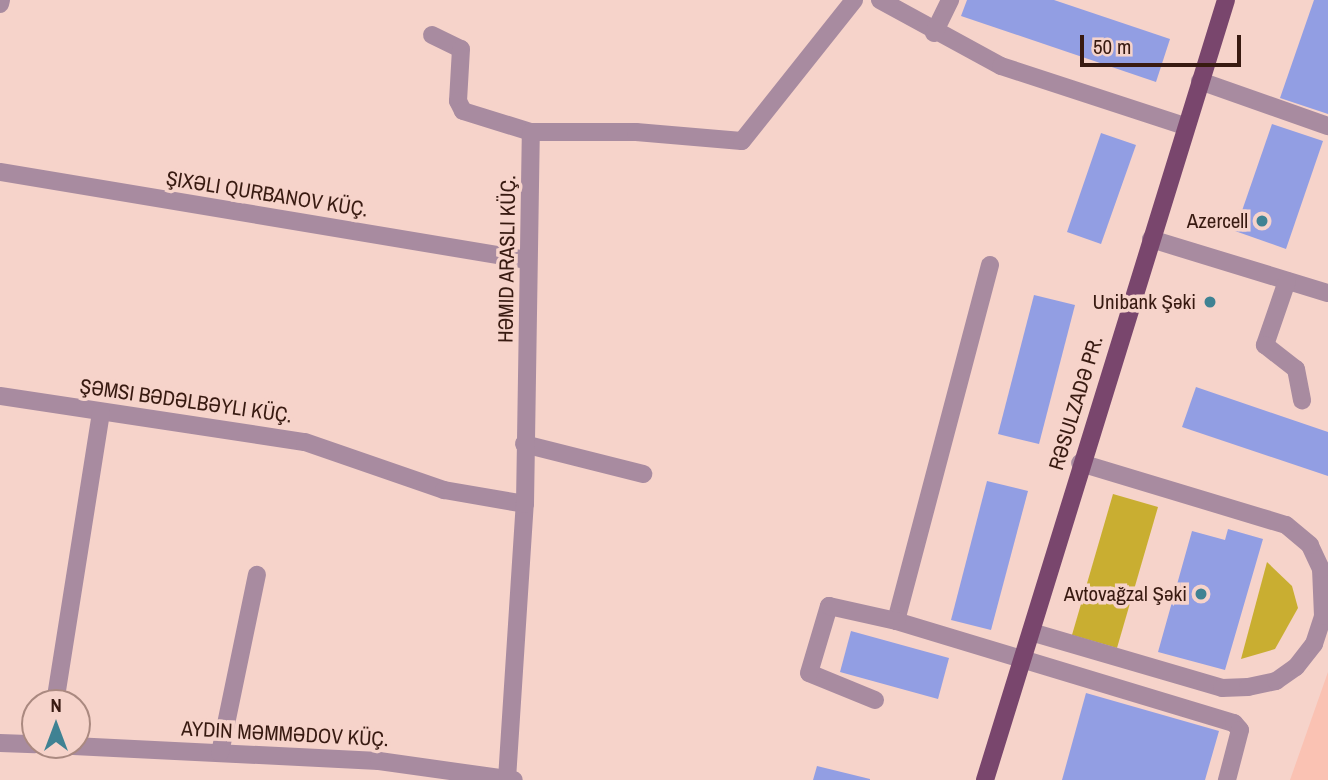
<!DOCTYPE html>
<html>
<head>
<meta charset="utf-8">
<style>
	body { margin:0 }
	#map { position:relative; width:1328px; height:780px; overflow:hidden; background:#f6d3ca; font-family:"Archivo Narrow",sans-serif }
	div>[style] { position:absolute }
	.built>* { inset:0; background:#fac2b3 }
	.green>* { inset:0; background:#c9ae31 }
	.building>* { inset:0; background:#929ee3 }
	.minor>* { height:18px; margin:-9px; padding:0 9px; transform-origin:9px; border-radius:9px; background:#a88ba0 }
	.major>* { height:18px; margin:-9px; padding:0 9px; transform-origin:9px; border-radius:9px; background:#79466d }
	.dots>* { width:19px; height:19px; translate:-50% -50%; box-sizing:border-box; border:4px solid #f6d3ca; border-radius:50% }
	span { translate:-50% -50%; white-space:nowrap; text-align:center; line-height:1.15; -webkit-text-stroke:7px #f6d3ca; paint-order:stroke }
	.street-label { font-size:21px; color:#381a11 }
	.poi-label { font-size:21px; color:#381a11 }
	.right { translate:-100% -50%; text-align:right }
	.north { position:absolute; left:21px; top:689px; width:70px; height:70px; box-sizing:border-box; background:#f6d3ca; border:2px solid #aa8980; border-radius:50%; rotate:0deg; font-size:19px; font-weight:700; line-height:28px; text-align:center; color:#381a11 }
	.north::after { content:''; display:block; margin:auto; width:24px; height:32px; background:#3f8293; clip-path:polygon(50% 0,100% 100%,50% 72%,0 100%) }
	.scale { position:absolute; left:1080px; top:35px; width:161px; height:32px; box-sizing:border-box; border:4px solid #381a11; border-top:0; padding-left:9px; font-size:21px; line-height:24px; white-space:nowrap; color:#381a11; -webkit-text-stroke:5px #f6d3ca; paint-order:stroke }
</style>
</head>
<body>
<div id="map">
	<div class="built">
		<i style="clip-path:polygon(1328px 672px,1328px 780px,1290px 780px)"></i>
	</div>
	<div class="green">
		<i style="clip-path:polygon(1113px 494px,1158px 507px,1117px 648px,1072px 635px)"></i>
		<i style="clip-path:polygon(1267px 562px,1292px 586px,1298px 608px,1275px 649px,1241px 659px)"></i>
	</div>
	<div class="building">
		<i style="clip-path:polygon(967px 0,1054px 0,1170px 39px,1156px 82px,961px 16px)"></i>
		<i style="clip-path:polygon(1314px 0,1328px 0,1328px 114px,1280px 98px)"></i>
		<i style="clip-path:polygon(1272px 124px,1323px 141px,1286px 249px,1235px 231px)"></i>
		<i style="clip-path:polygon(1101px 133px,1136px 145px,1101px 244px,1067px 232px)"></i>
		<i style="clip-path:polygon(1034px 295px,1075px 305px,1039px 444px,998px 434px)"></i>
		<i style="clip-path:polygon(1196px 387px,1328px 432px,1328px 476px,1182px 427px)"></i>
		<i style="clip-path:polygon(987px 481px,1028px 491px,991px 630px,951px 620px)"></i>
		<i style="clip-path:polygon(1228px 529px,1263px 539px,1225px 670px,1158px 652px,1192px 531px,1225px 540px)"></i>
		<i style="clip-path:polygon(851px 631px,949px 658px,938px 699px,840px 672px)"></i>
		<i style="clip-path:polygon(1086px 693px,1219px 731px,1205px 780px,1062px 780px)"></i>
		<i style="clip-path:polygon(817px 766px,870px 779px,870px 780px,813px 780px)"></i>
	</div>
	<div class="minor">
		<i style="left:880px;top:0;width:138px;rotate:28.6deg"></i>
		<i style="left:1001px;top:66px;width:194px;rotate:18.1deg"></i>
		<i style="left:0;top:4px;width:4px;rotate:-76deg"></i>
		<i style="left:934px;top:33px;width:37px;rotate:-64deg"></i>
		<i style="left:432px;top:35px;width:32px;rotate:26deg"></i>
		<i style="left:461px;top:49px;width:52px;rotate:93.3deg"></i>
		<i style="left:458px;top:101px;width:11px;rotate:63deg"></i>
		<i style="left:463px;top:111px;width:71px;rotate:17.2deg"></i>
		<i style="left:1200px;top:81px;width:136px;rotate:19.4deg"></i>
		<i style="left:0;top:172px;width:534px;rotate:9.48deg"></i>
		<i style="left:1151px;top:239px;width:185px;rotate:17deg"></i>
		<i style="left:990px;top:265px;width:368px;rotate:104.8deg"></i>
		<i style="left:896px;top:621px;width:353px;rotate:16.8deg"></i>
		<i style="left:1234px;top:723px;width:9px;rotate:49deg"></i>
		<i style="left:1240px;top:730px;width:52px;rotate:104.6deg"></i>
		<i style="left:1287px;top:281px;width:68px;rotate:109deg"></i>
		<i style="left:1265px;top:345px;width:39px;rotate:38deg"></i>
		<i style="left:1296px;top:369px;width:32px;rotate:79deg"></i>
		<i style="left:0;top:396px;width:308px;rotate:8.6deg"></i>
		<i style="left:305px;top:442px;width:147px;rotate:19.1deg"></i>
		<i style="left:444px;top:490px;width:82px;rotate:9.8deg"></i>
		<i style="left:524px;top:444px;width:123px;rotate:14.1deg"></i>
		<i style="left:1031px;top:632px;width:199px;rotate:16.3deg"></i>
		<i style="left:1222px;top:688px;width:26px;rotate:-2deg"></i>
		<i style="left:1248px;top:687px;width:29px;rotate:-12deg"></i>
		<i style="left:1276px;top:681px;width:24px;rotate:-35deg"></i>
		<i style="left:1296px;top:667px;width:29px;rotate:-52deg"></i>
		<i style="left:1314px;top:644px;width:29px;rotate:-72deg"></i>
		<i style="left:1323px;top:616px;width:47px;rotate:-92.4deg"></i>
		<i style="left:1321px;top:569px;width:26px;rotate:-115deg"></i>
		<i style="left:1310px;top:545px;width:31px;rotate:-140deg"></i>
		<i style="left:1286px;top:525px;width:215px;rotate:-163.2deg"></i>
		<i style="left:875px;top:700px;width:71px;rotate:-157.8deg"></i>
		<i style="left:809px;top:673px;width:70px;rotate:-73.4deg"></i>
		<i style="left:829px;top:606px;width:69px;rotate:12.6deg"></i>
		<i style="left:55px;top:703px;width:294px;rotate:-81deg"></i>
		<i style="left:0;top:743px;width:35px;rotate:2deg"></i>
		<i style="left:53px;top:745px;width:326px;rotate:2.8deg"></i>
		<i style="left:379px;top:761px;width:136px;rotate:8deg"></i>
		<i style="left:220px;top:753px;width:182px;rotate:-78.3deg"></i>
		<i style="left:507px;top:779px;width:276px;rotate:-86.3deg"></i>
		<i style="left:525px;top:504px;width:372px;rotate:-89.1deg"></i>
		<i style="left:531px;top:132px;width:105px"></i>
		<i style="left:636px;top:132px;width:106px;rotate:4.9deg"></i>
		<i style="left:742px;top:141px;width:180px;rotate:-51.5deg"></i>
	</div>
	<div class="major">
		<i style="left:985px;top:780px;width:816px;rotate:-72.83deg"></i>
	</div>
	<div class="dots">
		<i style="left:1262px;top:221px;background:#3f8293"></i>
		<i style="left:1210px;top:302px;background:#3f8293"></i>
		<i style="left:1201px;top:594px;background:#3f8293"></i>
	</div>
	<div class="street-label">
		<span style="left:267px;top:194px;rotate:9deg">ŞIXƏLI QURBANOV KÜÇ.</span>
		<span style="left:507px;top:259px;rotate:-89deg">HƏMID ARASLI KÜÇ.</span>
		<span style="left:186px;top:401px;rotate:8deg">ŞƏMSI BƏDƏLBƏYLI KÜÇ.</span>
		<span style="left:1076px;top:403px;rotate:-73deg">RƏSULZADƏ PR.</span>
		<span style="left:285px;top:734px;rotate:3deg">AYDIN MƏMMƏDOV KÜÇ.</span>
	</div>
	<div class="poi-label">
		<span class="right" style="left:1248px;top:221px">Azercell</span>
		<span class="right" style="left:1196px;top:302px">Unibank Şəki</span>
		<span class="right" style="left:1187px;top:594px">Avtovağzal Şəki</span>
	</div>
	<div class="north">N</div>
	<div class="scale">50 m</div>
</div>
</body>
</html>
